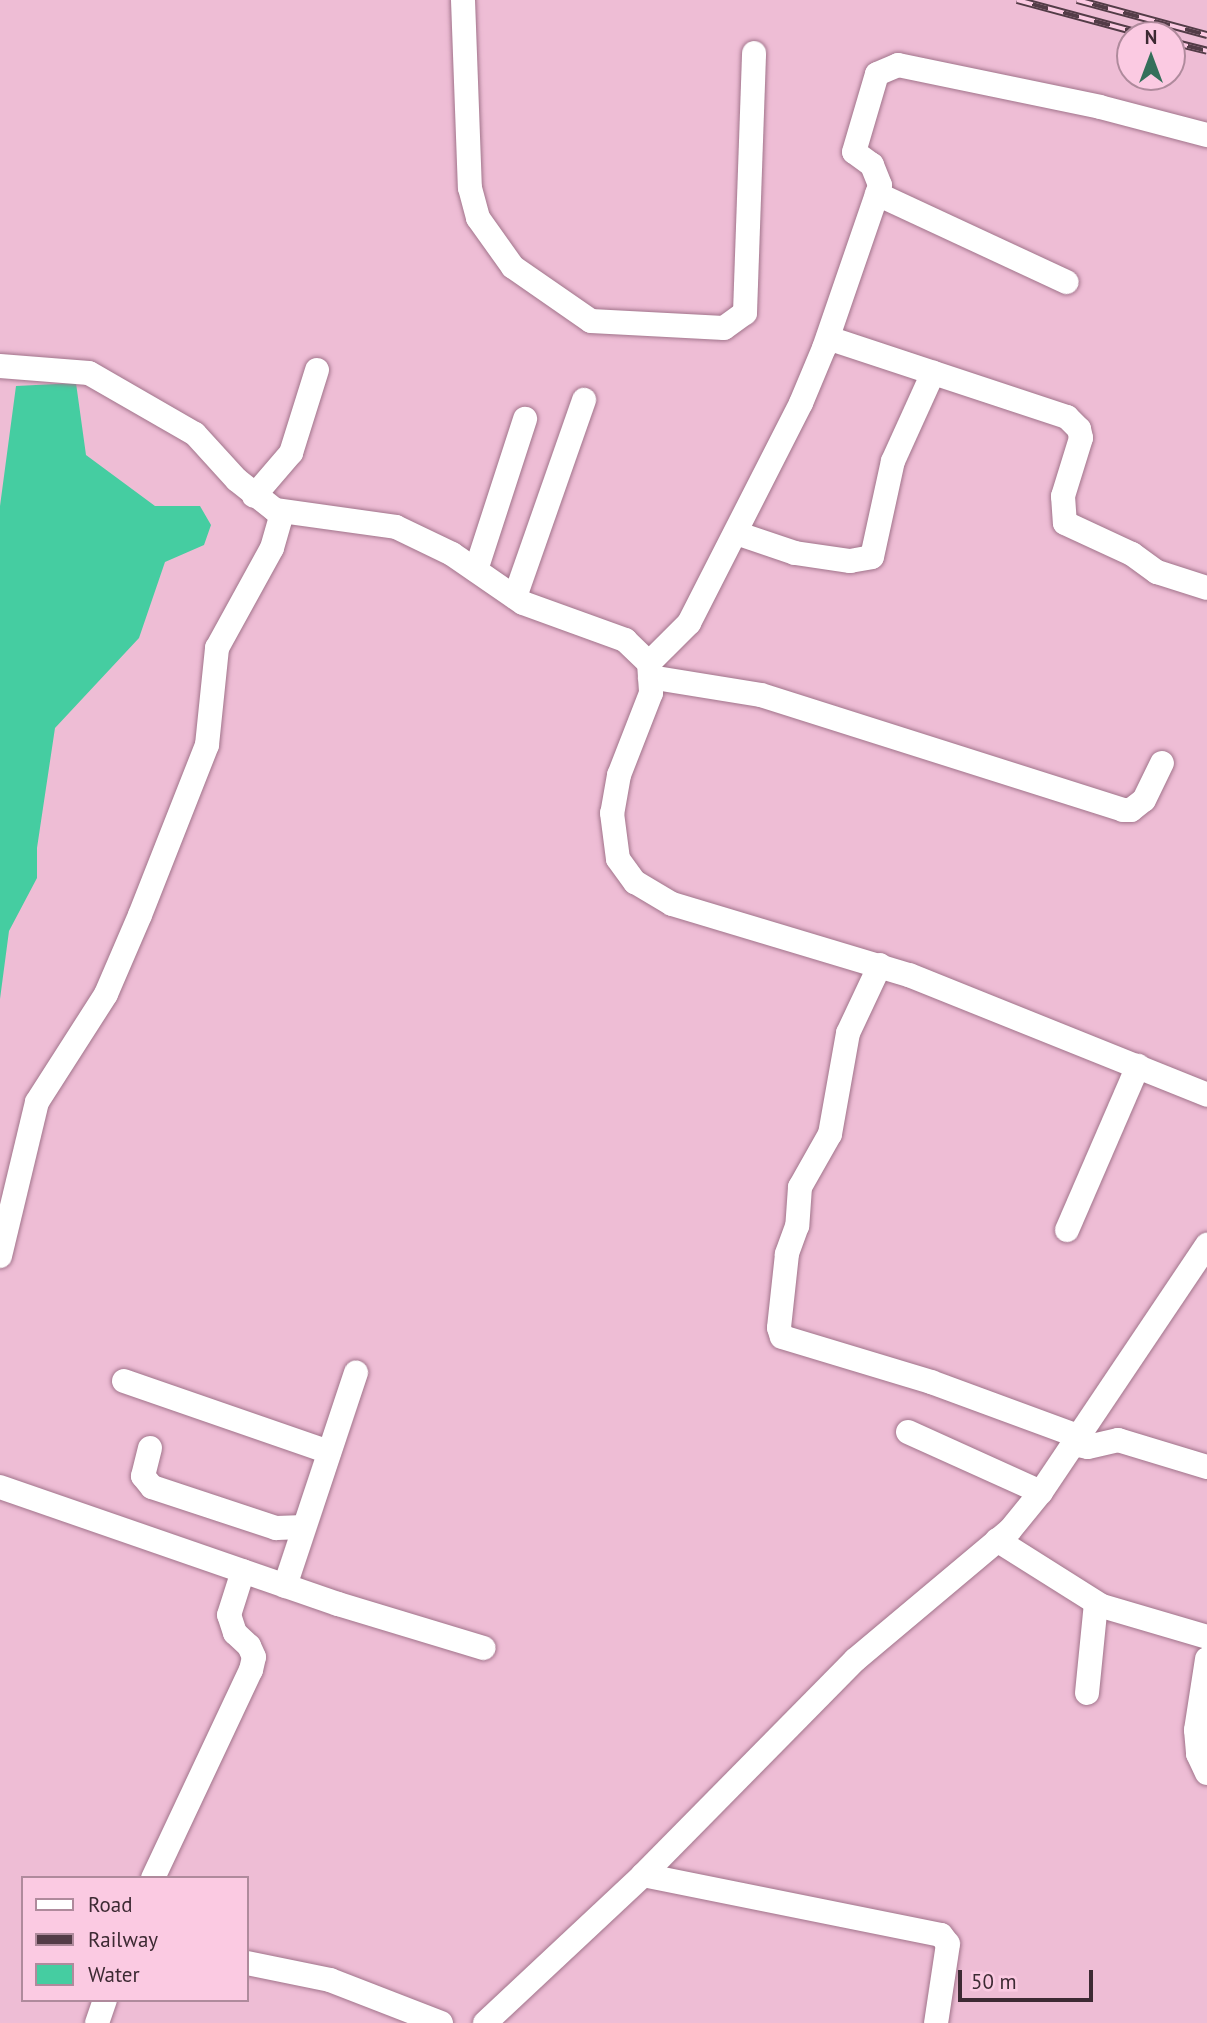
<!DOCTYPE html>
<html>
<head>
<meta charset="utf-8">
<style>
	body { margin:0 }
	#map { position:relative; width:1207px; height:2023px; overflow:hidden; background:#eebdd5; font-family:"PT Sans",sans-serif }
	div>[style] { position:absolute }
	.water>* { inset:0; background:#45cda1 }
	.roads { filter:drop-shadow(0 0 2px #a1748b) drop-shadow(0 0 2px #a1748b) }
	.minor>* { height:24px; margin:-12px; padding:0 12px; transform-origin:12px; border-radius:12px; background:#fff }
	.rail>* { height:8px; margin-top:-4px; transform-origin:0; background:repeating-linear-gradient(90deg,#fbcae2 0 16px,#533c47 0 32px); box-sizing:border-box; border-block:2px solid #533c47 }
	span { translate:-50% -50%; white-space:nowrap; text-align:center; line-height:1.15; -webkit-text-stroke:5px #fbcae2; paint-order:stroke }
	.legend { position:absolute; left:21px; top:1876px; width:228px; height:126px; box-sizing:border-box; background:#fbcae2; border:2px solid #af8a9c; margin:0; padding:9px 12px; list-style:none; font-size:21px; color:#3d2a33 }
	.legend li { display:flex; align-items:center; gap:14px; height:35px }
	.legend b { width:35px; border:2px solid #af8a9c }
	.north { position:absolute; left:1116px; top:21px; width:70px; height:70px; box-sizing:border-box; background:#fbcae2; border:2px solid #af8a9c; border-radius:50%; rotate:0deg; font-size:19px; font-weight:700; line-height:28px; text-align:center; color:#3d2a33 }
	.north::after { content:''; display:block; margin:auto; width:24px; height:32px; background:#346f5a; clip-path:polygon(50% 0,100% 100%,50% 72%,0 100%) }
	.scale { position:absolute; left:958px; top:1970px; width:135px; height:32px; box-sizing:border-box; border:4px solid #3d2a33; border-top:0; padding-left:9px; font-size:21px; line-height:24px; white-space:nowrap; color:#3d2a33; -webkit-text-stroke:5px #fbcae2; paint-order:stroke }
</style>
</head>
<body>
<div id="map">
	<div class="water">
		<i style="clip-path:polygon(76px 383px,86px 455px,155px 506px,200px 506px,211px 525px,204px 545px,165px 562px,139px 638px,55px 728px,37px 848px,37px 878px,9px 931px,0 999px,0 506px,16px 386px)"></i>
	</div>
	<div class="roads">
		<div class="minor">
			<i style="left:463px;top:0;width:188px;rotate:87.9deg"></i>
			<i style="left:470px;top:188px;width:31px;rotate:75deg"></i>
			<i style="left:478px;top:218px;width:60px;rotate:54.5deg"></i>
			<i style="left:513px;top:267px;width:95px;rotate:34.7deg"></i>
			<i style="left:591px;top:321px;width:133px;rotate:3deg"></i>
			<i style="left:724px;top:328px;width:26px;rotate:-36deg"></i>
			<i style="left:745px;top:313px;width:260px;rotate:-88deg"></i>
			<i style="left:877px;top:194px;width:209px;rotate:24.9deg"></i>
			<i style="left:828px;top:338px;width:252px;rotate:18.3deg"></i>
			<i style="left:1067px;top:417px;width:17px;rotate:45deg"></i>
			<i style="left:1079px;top:429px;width:9px;rotate:77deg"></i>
			<i style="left:1081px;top:438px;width:61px;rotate:107.2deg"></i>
			<i style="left:1063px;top:496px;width:27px;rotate:86deg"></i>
			<i style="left:1065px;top:523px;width:74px;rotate:24.8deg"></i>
			<i style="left:1132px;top:554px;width:31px;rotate:36deg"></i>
			<i style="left:1157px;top:572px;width:52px;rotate:17.7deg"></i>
			<i style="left:0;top:366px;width:89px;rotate:4.5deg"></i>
			<i style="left:89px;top:373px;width:122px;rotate:29.9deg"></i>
			<i style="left:195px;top:434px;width:62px;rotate:47.6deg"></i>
			<i style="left:237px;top:480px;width:48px;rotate:38.3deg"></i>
			<i style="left:275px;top:510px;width:122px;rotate:8deg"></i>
			<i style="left:396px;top:527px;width:62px;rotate:25.7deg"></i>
			<i style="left:452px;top:554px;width:86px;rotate:34.6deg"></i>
			<i style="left:523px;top:603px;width:109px;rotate:19.9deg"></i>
			<i style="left:625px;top:640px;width:33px;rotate:44deg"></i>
			<i style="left:649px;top:663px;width:30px;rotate:86deg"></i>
			<i style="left:651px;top:693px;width:88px;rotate:111.3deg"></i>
			<i style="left:619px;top:775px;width:39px;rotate:100deg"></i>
			<i style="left:612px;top:813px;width:46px;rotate:82.6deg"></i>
			<i style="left:618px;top:859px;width:29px;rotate:54deg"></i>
			<i style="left:635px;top:882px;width:43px;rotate:30.7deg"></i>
			<i style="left:672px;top:904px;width:247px;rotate:16.7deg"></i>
			<i style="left:909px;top:975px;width:321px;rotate:21.9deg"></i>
			<i style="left:254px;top:496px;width:57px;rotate:-49.3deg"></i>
			<i style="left:291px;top:453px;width:87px;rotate:-72.6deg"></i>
			<i style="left:736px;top:533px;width:62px;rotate:18.7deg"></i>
			<i style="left:795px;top:553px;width:56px;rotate:8.3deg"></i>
			<i style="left:850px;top:561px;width:22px;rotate:-10deg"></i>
			<i style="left:872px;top:557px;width:98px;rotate:-77.7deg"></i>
			<i style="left:893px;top:461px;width:97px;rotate:-65.6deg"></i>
			<i style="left:476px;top:570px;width:159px;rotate:-72deg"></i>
			<i style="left:515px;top:597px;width:209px;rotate:-70.7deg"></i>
			<i style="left:649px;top:663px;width:57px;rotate:-45deg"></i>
			<i style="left:689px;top:623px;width:247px;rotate:-63deg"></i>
			<i style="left:801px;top:403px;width:60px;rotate:-67.3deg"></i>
			<i style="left:824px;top:348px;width:172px;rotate:-71deg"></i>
			<i style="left:880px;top:185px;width:22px;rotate:-112deg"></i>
			<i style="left:872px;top:165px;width:22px;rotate:-144deg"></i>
			<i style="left:854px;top:152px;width:81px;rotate:-73.6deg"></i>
			<i style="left:877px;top:74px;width:23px;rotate:-23deg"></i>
			<i style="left:898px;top:65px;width:206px;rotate:11.7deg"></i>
			<i style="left:1100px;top:107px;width:111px;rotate:14.7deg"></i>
			<i style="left:650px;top:677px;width:112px;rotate:9.2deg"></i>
			<i style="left:761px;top:695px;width:380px;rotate:17.6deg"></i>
			<i style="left:1123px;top:810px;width:8px"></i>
			<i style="left:1131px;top:810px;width:16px;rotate:-38deg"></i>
			<i style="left:1144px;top:800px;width:41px;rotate:-64.1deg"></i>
			<i style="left:880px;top:965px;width:75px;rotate:115.2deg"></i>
			<i style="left:848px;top:1033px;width:103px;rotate:100.1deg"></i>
			<i style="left:830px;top:1134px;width:61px;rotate:119.5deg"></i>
			<i style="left:800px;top:1187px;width:39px;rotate:94deg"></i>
			<i style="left:797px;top:1226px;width:30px;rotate:110deg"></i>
			<i style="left:787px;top:1254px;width:74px;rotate:96.2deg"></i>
			<i style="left:779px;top:1328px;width:9px;rotate:72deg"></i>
			<i style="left:782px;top:1337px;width:156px;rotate:16.8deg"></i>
			<i style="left:931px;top:1382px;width:157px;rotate:20.2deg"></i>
			<i style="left:1067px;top:1230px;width:179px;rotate:-66.6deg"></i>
			<i style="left:0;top:1256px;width:158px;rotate:-76.5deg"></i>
			<i style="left:37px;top:1102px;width:128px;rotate:-57.4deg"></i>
			<i style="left:106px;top:994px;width:86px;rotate:-66.7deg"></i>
			<i style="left:140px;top:915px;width:183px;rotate:-68.5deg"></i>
			<i style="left:207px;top:745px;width:98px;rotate:-84.1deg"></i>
			<i style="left:217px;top:648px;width:114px;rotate:-61.2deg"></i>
			<i style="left:272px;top:548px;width:37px;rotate:-74deg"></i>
			<i style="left:124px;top:1381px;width:217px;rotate:19.1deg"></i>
			<i style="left:908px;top:1432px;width:146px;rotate:24.3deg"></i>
			<i style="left:1073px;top:1444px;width:15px;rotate:11deg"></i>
			<i style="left:1088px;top:1447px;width:31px;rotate:-13deg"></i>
			<i style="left:1118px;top:1440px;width:93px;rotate:16.9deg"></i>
			<i style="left:150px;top:1448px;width:29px;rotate:104deg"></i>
			<i style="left:143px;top:1476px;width:14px;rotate:51deg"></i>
			<i style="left:152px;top:1487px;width:131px;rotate:18.3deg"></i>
			<i style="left:276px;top:1528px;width:28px;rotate:-2deg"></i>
			<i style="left:0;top:1487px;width:358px;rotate:19.1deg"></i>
			<i style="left:338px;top:1604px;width:152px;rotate:16.8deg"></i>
			<i style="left:997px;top:1540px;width:124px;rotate:32.2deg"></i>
			<i style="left:1102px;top:1606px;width:109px;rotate:16.4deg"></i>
			<i style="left:285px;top:1586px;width:225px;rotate:-71.6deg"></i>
			<i style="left:1207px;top:1659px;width:72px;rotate:98.8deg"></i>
			<i style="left:1196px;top:1730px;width:24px;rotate:85deg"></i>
			<i style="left:1198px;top:1754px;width:21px;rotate:65deg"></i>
			<i style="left:1087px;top:1693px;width:90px;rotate:-84.3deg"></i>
			<i style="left:643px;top:1875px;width:304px;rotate:11.4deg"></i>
			<i style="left:941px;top:1935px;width:11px;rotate:52deg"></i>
			<i style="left:948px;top:1944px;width:80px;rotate:98.6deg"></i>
			<i style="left:153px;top:1878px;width:230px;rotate:-64.8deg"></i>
			<i style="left:251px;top:1670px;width:13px;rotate:-77deg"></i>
			<i style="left:254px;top:1657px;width:12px;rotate:-114deg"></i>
			<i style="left:249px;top:1646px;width:19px;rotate:-137deg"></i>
			<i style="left:235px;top:1633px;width:19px;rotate:-108deg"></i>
			<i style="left:229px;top:1615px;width:46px;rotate:-72.3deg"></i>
			<i style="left:247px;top:1963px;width:85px;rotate:11.6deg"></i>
			<i style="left:330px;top:1980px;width:119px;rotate:21.2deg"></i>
			<i style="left:97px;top:2023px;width:24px;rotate:-71deg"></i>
			<i style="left:485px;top:2023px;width:216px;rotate:-43.1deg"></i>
			<i style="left:643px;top:1875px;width:302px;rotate:-45.4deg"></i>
			<i style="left:855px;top:1660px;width:202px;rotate:-40deg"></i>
			<i style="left:1010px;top:1530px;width:49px;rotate:-50.8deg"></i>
			<i style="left:1041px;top:1492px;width:298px;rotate:-56.1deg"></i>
		</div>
	</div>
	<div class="rail">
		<i style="left:1017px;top:0;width:135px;rotate:15.1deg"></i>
		<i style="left:1077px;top:0;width:135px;rotate:15.1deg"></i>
		<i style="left:1172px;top:42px;width:36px;rotate:14deg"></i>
	</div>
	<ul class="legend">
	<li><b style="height:9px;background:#fff"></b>Road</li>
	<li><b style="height:9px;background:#533c47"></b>Railway</li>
	<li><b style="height:19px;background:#45cda1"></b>Water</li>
	</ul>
	<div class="north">N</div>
	<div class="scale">50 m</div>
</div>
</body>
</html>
